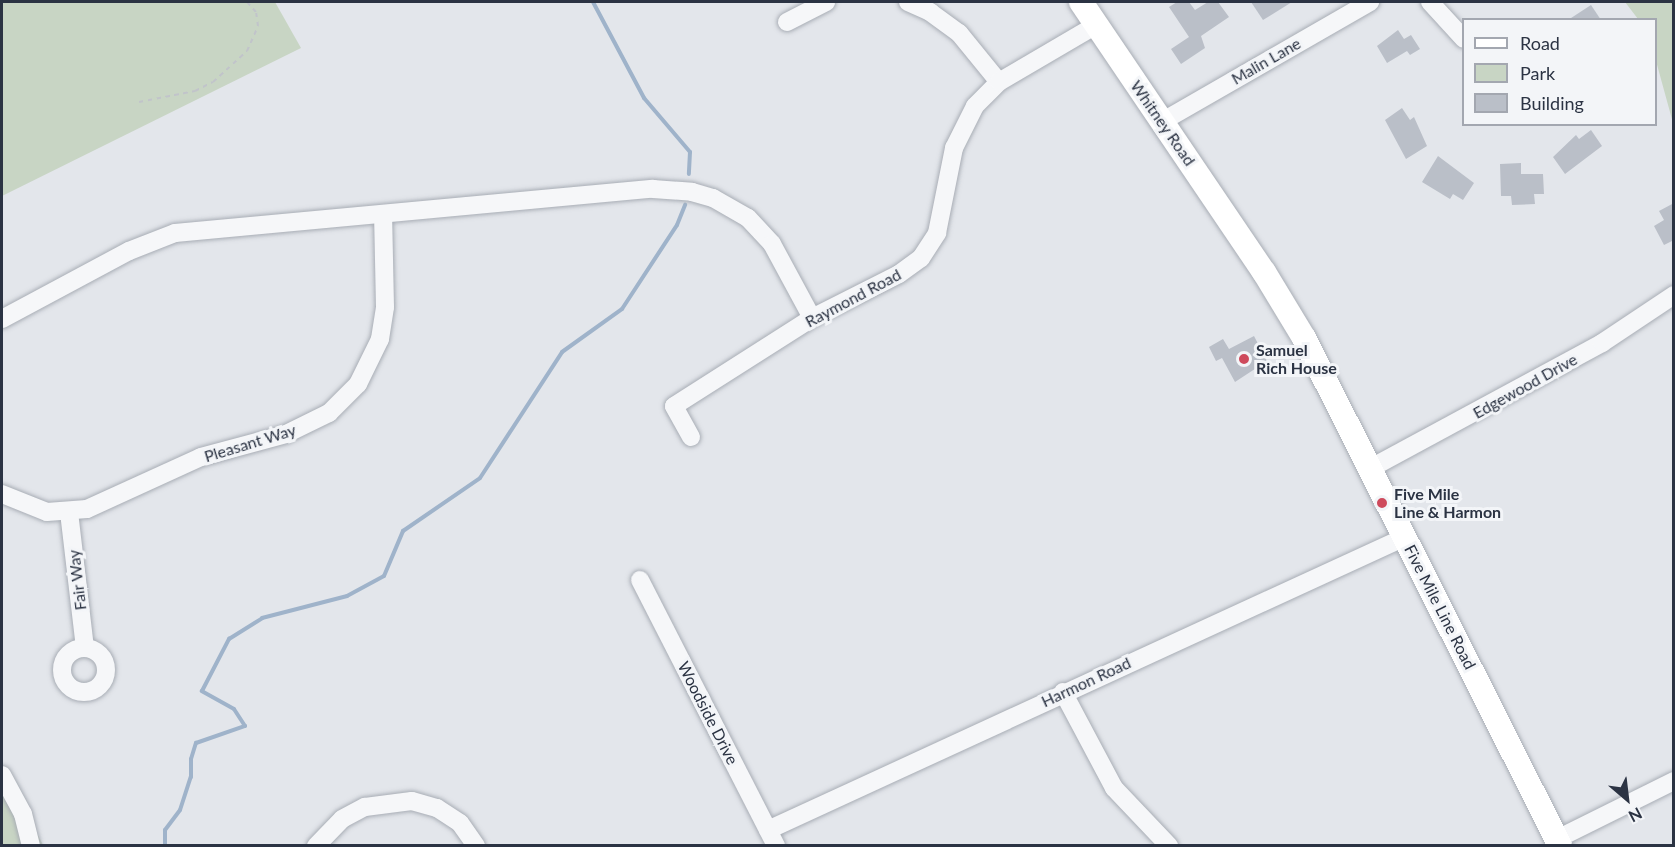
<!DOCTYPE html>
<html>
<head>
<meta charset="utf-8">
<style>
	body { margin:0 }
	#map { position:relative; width:1675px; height:847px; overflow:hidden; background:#e3e6eb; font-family:Lato,sans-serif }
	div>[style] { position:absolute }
	.green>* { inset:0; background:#c8d5c4 }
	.stream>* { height:4px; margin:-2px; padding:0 2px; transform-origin:2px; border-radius:2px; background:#9fb3ca }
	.building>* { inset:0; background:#babfc8 }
	.path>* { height:2px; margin-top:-1px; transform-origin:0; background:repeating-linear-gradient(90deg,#c1c4ca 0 4.5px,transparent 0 9px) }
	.roads { filter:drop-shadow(0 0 2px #a8adb5) drop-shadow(0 0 2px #a8adb5) }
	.minor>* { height:18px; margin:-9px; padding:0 9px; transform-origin:9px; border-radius:9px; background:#f6f7f9 }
	.minor>.ring { margin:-9px; padding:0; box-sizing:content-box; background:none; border:18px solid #f6f7f9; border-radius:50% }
	.major>* { height:24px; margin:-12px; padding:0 12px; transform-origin:12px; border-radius:12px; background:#fff }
	.dots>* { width:16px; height:16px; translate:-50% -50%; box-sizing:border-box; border:3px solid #f3f5f8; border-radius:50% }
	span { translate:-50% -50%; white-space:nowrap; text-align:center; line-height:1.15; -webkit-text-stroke:6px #f3f5f8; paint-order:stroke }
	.street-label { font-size:16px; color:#2b3343 }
	.poi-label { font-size:16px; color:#2b3343; font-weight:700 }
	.left { translate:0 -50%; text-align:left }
	.frame { position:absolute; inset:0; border:3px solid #2b3343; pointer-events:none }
	.legend { position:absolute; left:1462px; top:18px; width:195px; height:108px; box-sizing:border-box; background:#f3f5f8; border:2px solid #a3a7b0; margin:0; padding:8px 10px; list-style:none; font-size:18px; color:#2b3343 }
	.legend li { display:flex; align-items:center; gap:12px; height:30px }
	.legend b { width:30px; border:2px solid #a3a7b0 }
	.north { position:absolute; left:1597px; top:769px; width:60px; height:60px; -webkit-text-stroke:4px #f3f5f8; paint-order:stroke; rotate:152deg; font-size:16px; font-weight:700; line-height:24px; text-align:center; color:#2b3343 }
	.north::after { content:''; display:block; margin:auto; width:21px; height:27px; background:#2b3343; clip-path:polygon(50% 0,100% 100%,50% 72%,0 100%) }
</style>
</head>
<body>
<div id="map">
	<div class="green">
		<i style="clip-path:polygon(2px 2px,275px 2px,301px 48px,2px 196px)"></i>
		<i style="clip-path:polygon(1625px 2px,1673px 2px,1673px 123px,1656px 61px,1656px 20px,1638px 19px)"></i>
		<i style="clip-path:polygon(2px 764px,43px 845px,2px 845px)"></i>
	</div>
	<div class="stream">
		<i style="left:593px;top:2px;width:109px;rotate:62deg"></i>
		<i style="left:644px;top:98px;width:71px;rotate:49.6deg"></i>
		<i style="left:690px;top:152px;width:22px;rotate:93deg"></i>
		<i style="left:165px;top:846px;width:16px;rotate:-90deg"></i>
		<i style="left:165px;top:830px;width:25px;rotate:-53deg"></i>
		<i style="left:180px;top:810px;width:35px;rotate:-72deg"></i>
		<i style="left:191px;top:777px;width:18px;rotate:-90deg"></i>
		<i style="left:191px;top:759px;width:17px;rotate:-73deg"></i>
		<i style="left:196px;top:743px;width:52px;rotate:-19.1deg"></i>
		<i style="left:245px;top:726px;width:20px;rotate:-123deg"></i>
		<i style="left:234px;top:709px;width:37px;rotate:-151deg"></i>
		<i style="left:202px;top:691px;width:59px;rotate:-62.6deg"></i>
		<i style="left:229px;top:639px;width:39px;rotate:-32deg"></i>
		<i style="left:262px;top:618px;width:88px;rotate:-14.5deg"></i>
		<i style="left:347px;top:596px;width:42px;rotate:-28.4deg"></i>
		<i style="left:384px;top:576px;width:49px;rotate:-67.1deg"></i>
		<i style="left:403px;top:531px;width:93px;rotate:-34.5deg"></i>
		<i style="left:480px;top:478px;width:150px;rotate:-56.9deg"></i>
		<i style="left:562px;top:352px;width:74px;rotate:-35.6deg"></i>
		<i style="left:622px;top:309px;width:100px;rotate:-56.8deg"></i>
		<i style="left:677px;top:225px;width:22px;rotate:-68deg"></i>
	</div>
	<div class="building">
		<i style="clip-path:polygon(1177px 2px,1189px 2px,1195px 10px,1208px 2px,1218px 2px,1229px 17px,1201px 36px,1205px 48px,1181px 64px,1171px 49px,1189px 37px,1169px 7px)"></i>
		<i style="clip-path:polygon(1251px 2px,1292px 2px,1263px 20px)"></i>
		<i style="clip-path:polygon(1591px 5px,1601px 20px,1568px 20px)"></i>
		<i style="clip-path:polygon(1398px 30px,1404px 39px,1411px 35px,1420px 49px,1410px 55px,1407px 51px,1387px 63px,1377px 46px)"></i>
		<i style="clip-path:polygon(1402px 108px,1410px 120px,1414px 117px,1427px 146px,1406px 159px,1385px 120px)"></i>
		<i style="clip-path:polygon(1591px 130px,1602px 146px,1565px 174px,1553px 157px,1576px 135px,1579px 139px)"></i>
		<i style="clip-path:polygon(1438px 156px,1474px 183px,1463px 200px,1453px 194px,1450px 199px,1422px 182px)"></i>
		<i style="clip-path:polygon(1521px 163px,1521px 174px,1543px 174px,1544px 194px,1534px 194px,1535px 204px,1512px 205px,1511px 196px,1501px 196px,1500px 164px)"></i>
		<i style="clip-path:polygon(1674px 203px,1674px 240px,1664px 245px,1654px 226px,1664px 220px,1659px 211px)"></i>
		<i style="clip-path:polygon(1254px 336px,1267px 361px,1235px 382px,1222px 358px,1216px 361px,1209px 347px,1223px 339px,1229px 349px)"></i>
	</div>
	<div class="path">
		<i style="left:139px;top:102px;width:57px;rotate:-11.1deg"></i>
		<i style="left:195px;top:91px;width:20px;rotate:-27deg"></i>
		<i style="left:213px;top:82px;width:46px;rotate:-42.4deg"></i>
		<i style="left:247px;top:51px;width:27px;rotate:-66deg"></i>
		<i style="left:258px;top:26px;width:14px;rotate:-98deg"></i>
		<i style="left:256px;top:12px;width:13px;rotate:-132deg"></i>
	</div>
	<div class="roads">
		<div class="minor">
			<i style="left:908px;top:2px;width:24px;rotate:24deg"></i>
			<i style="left:930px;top:12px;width:36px;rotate:36deg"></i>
			<i style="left:959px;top:33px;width:63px;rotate:50.8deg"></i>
			<i style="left:1430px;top:2px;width:50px;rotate:47.4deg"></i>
			<i style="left:787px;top:22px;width:44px;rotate:-27.1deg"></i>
			<i style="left:1163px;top:121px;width:239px;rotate:-29.9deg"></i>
			<i style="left:2px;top:319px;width:144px;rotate:-28.2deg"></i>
			<i style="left:129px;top:251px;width:49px;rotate:-21.4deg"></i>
			<i style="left:175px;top:233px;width:480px;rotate:-5.3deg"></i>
			<i style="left:653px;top:189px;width:39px;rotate:4deg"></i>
			<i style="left:692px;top:192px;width:22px;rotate:16deg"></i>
			<i style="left:713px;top:198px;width:40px;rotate:29.7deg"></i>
			<i style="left:748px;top:218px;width:35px;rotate:47deg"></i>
			<i style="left:772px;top:244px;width:84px;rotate:61.6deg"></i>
			<i style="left:691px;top:437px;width:35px;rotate:-119deg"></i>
			<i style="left:674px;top:406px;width:164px;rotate:-32.5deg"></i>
			<i style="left:812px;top:318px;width:97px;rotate:-26.8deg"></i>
			<i style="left:899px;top:274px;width:27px;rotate:-36deg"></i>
			<i style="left:921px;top:258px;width:30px;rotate:-57deg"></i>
			<i style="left:937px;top:233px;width:87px;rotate:-78.7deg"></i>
			<i style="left:954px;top:148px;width:47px;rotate:-63.4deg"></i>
			<i style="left:975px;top:106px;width:34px;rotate:-45deg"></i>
			<i style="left:999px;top:82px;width:113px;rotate:-30.4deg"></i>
			<i style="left:1371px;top:468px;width:263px;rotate:-28.4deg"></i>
			<i style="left:1602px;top:343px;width:87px;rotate:-33.7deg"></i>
			<i style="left:2px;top:494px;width:48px;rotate:21.8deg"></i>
			<i style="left:47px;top:512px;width:40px;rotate:-4.3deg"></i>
			<i style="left:87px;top:509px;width:125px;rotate:-24.5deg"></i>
			<i style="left:201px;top:457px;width:88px;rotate:-15.1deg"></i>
			<i style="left:286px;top:434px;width:48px;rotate:-26deg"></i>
			<i style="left:329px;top:413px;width:41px;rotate:-45deg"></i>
			<i style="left:358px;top:384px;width:50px;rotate:-63.9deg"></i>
			<i style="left:380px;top:339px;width:32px;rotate:-81deg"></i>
			<i style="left:385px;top:307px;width:93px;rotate:-91.2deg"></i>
			<i style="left:69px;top:512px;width:137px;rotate:83.3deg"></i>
			<i style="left:640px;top:580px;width:299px;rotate:62.9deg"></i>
			<i class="ring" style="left:62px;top:648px;width:26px;height:26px"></i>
			<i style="left:1063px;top:692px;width:109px;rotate:62deg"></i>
			<i style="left:1114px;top:788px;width:80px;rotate:46.5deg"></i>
			<i style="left:2px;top:775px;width:44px;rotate:61.7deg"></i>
			<i style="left:23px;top:814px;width:33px;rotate:76deg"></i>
			<i style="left:768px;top:830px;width:701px;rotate:-24.7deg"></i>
			<i style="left:1557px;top:839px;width:131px;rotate:-26.4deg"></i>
			<i style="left:316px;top:846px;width:37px;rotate:-46deg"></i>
			<i style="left:342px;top:819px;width:26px;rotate:-28deg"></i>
			<i style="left:365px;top:807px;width:47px;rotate:-7.3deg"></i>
			<i style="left:412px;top:801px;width:26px;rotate:16deg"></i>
			<i style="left:437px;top:808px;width:27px;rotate:33deg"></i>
			<i style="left:460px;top:823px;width:28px;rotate:55deg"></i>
		</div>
		<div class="major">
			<i style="left:1081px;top:2px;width:326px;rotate:55.9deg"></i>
			<i style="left:1264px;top:272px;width:77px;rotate:58.8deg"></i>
			<i style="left:1304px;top:338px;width:569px;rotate:63.25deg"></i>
		</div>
	</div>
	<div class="dots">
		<i style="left:1244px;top:359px;background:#ce4a5c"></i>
		<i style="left:1382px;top:503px;background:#ce4a5c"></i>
	</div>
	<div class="street-label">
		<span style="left:1266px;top:61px;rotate:-30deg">Malin Lane</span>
		<span style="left:1163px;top:123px;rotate:55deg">Whitney Road</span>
		<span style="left:853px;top:298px;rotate:-28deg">Raymond Road</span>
		<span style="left:1525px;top:386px;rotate:-29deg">Edgewood Drive</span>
		<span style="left:250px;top:443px;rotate:-17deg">Pleasant Way</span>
		<span style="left:77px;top:580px;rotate:-97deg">Fair Way</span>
		<span style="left:1440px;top:607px;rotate:63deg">Five Mile Line Road</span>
		<span style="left:1086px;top:682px;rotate:-25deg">Harmon Road</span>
		<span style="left:708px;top:713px;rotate:63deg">Woodside Drive</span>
	</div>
	<div class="poi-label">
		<span class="left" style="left:1256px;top:359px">Samuel<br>Rich House</span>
		<span class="left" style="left:1394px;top:503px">Five Mile<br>Line &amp; Harmon</span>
	</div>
	<div class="frame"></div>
	<ul class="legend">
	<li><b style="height:8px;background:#fff"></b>Road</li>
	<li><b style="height:16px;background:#c8d5c4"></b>Park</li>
	<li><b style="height:16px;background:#babfc8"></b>Building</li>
	</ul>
	<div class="north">N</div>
</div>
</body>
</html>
